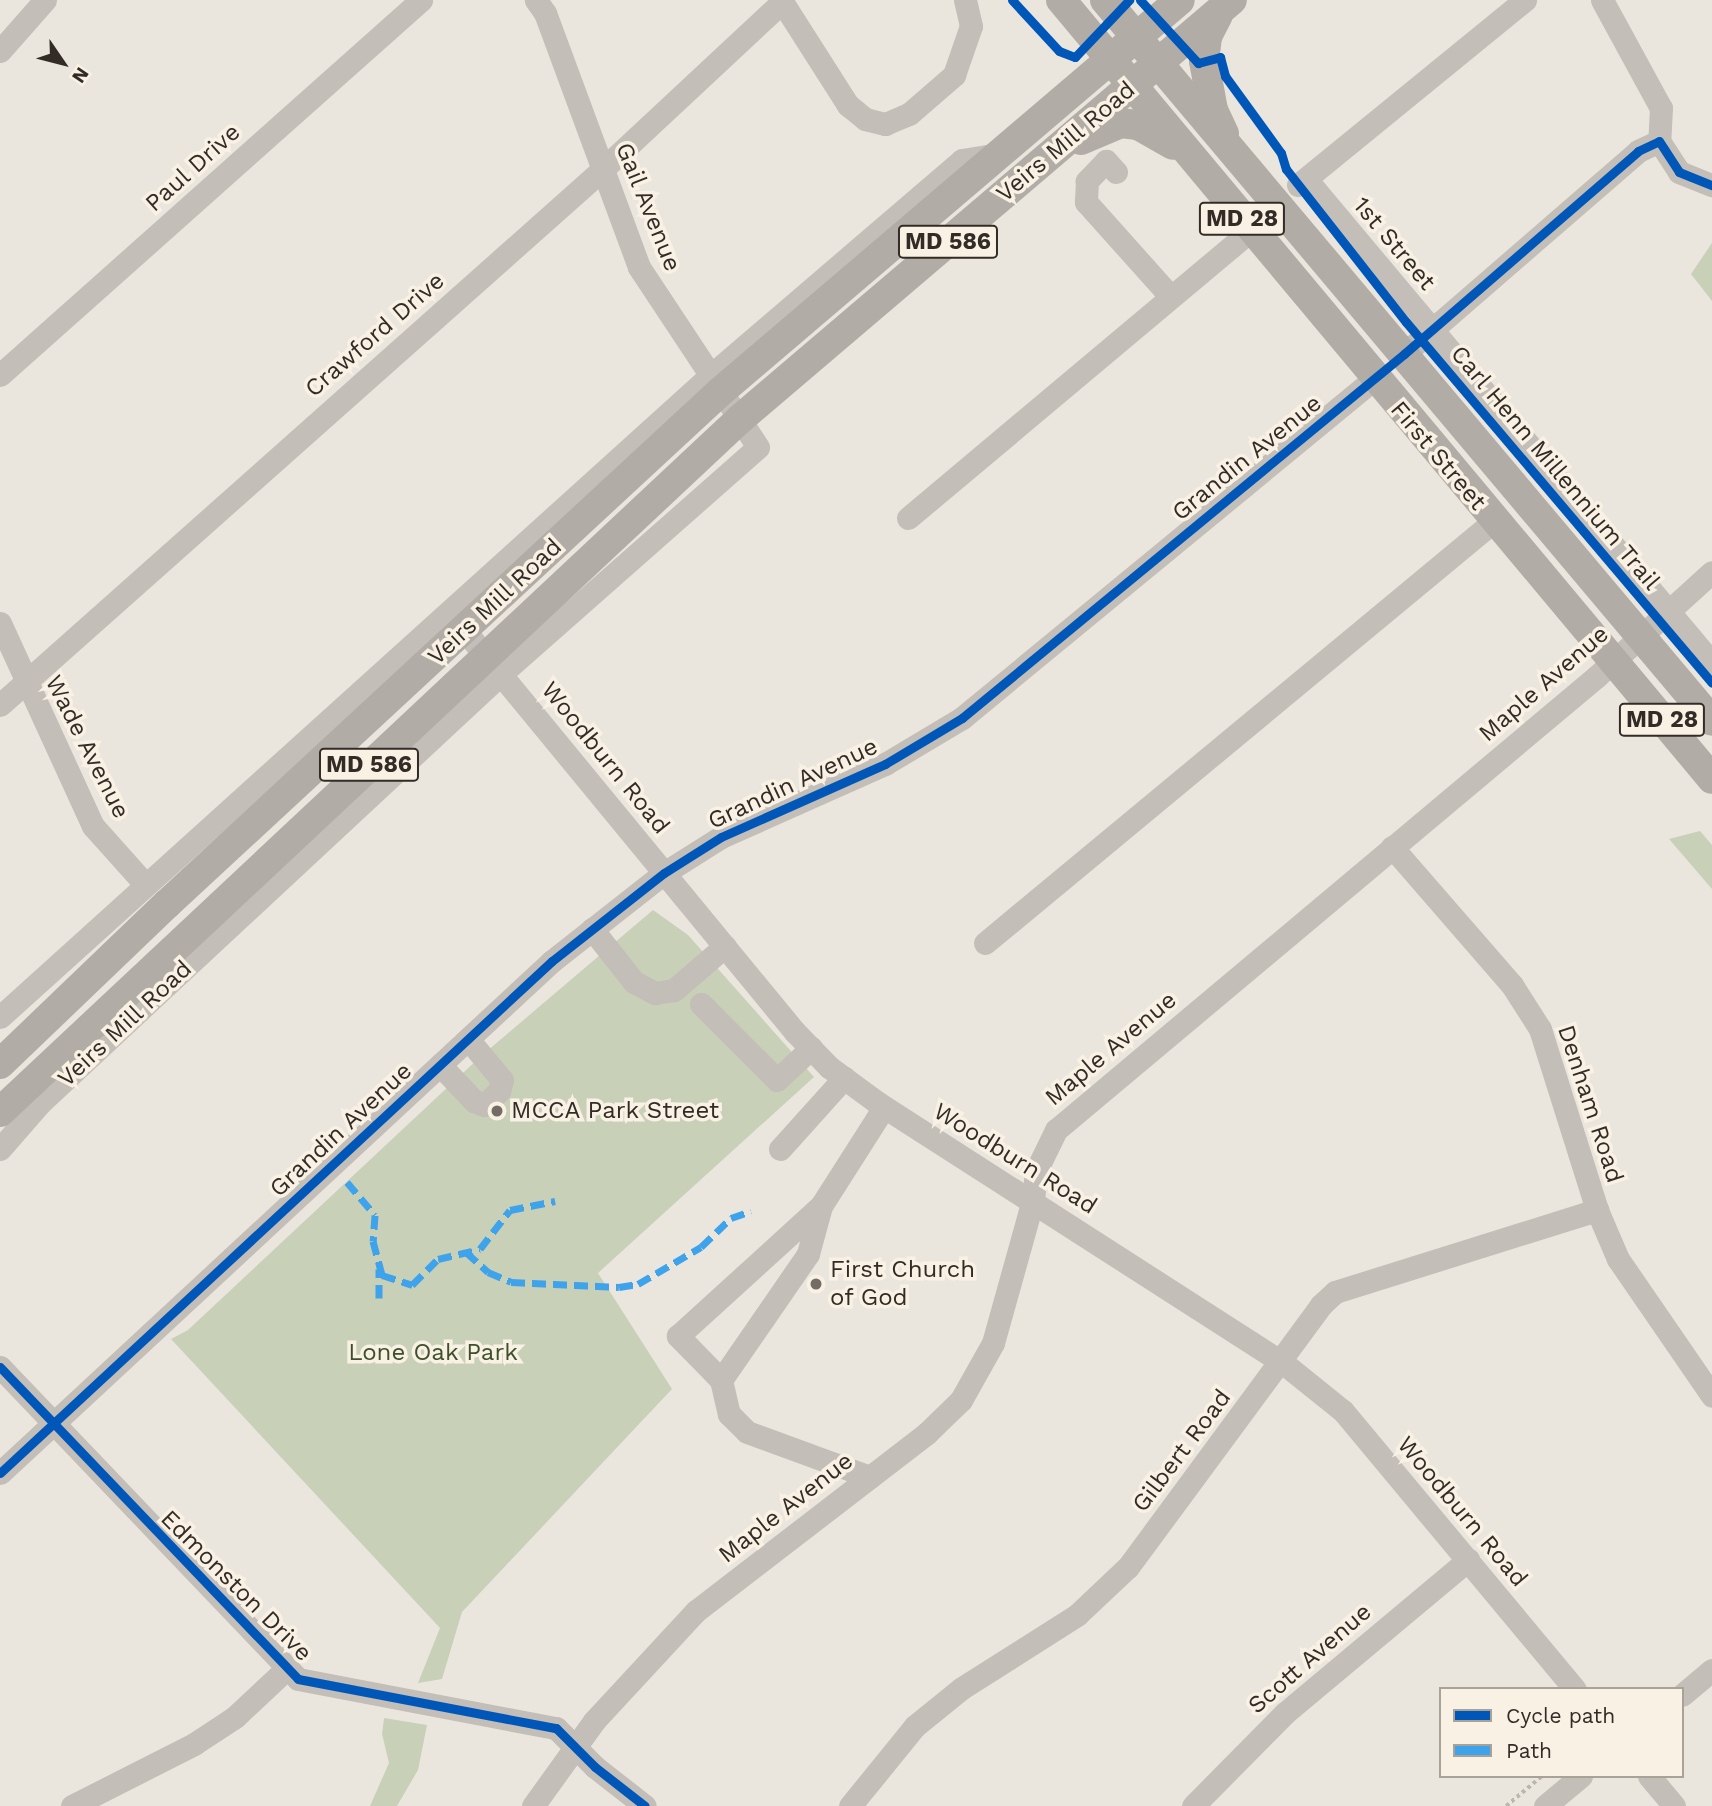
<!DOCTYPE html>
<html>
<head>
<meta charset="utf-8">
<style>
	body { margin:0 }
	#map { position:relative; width:1712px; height:1806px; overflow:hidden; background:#eae6de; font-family:"Work Sans",sans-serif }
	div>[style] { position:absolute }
	.green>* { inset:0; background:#c8d0b8 }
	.path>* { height:3.5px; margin-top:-1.75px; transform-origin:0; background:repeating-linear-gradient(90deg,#bcb6af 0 3.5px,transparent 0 7px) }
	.minor>* { height:23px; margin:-11.5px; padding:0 11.5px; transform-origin:11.5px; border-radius:11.5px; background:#c3beb7 }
	.major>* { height:30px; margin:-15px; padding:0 15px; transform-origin:15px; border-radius:15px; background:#b2aca6 }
	.quiet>* { height:7px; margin-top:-3.5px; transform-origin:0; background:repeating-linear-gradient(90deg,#3ea3eb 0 14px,transparent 0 21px) }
	.cycleway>* { height:9px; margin:-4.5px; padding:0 4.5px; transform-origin:4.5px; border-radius:4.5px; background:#0057b8 }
	.dots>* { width:19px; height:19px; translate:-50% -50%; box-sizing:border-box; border:4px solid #f8f1e4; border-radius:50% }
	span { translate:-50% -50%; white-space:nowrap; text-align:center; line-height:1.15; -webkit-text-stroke:7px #f8f1e4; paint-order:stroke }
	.shield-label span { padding:2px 5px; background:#f8f1e4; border:2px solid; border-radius:5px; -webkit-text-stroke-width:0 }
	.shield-label { font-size:23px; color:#332c26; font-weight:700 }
	.street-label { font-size:24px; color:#332c26 }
	.poi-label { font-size:24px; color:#332c26 }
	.left { translate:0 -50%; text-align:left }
	.park-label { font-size:24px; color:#3d502a }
	.legend { position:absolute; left:1439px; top:1687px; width:245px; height:91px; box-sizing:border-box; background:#f8f1e4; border:2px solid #a9a298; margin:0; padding:9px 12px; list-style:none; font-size:21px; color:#332c26 }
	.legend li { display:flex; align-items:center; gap:14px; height:35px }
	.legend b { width:35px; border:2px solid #a9a298 }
	.north { position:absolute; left:28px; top:28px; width:70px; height:70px; -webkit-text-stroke:5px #f8f1e4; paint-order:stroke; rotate:125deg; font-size:19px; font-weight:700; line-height:28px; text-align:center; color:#332c26 }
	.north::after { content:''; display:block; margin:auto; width:24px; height:32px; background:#332c26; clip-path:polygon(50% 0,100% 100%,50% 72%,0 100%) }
</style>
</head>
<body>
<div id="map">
	<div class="green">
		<i style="clip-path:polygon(1712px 243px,1712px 301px,1691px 274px)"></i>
		<i style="clip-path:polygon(1700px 831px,1712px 845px,1712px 889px,1669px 839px)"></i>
		<i style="clip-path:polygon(653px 910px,688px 935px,814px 1077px,598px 1273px,672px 1389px,462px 1612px,442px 1679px,418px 1683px,440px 1628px,171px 1339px,188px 1330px,480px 1057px)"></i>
		<i style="clip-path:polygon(384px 1718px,427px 1725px,418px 1770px,397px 1806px,370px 1806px,389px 1763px,382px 1734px)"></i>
	</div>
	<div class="path">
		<i style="left:1506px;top:1806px;width:47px;rotate:-39.8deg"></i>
	</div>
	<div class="minor">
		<i style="left:781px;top:0;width:125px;rotate:57.5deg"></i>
		<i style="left:848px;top:105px;width:22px;rotate:39deg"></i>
		<i style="left:865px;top:119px;width:21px;rotate:14deg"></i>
		<i style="left:885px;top:124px;width:26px;rotate:-23deg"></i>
		<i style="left:909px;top:114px;width:60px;rotate:-40.9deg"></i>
		<i style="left:954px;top:75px;width:52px;rotate:-70.9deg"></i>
		<i style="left:971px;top:26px;width:27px;rotate:-103deg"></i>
		<i style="left:1602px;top:0;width:123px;rotate:61.4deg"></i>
		<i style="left:1661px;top:108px;width:33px;rotate:93deg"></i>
		<i style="left:0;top:51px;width:68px;rotate:-48.6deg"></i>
		<i style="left:1659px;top:141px;width:37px;rotate:57deg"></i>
		<i style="left:1679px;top:172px;width:35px;rotate:22deg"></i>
		<i style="left:1116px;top:172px;width:15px;rotate:-132deg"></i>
		<i style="left:1106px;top:161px;width:28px;rotate:134deg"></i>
		<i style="left:1087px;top:181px;width:21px;rotate:93deg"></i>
		<i style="left:1086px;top:202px;width:127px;rotate:48.2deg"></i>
		<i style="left:1306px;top:179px;width:632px;rotate:50.01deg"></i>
		<i style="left:1298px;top:185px;width:293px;rotate:-39.2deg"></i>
		<i style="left:1404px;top:354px;width:310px;rotate:-40.9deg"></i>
		<i style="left:1638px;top:151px;width:23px;rotate:-25deg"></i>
		<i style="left:0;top:375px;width:564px;rotate:-41.69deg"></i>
		<i style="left:908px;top:518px;width:448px;rotate:-40deg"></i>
		<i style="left:0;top:623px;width:223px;rotate:65.4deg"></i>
		<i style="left:93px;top:826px;width:76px;rotate:48.2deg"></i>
		<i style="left:465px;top:631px;width:519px;rotate:50.55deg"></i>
		<i style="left:795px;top:1032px;width:49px;rotate:45.8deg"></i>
		<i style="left:829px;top:1067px;width:61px;rotate:36.3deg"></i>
		<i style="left:878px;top:1103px;width:480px;rotate:32.7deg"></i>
		<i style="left:1282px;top:1362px;width:78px;rotate:38.8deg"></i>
		<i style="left:1343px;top:1411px;width:362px;rotate:50.2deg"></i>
		<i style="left:0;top:705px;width:808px;rotate:-41.64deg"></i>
		<i style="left:604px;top:168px;width:243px;rotate:-43deg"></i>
		<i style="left:1392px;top:847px;width:183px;rotate:49deg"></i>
		<i style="left:1512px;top:985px;width:52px;rotate:57.5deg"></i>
		<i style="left:1540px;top:1029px;width:190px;rotate:72.5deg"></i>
		<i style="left:1597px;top:1210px;width:53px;rotate:66.8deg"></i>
		<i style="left:1618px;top:1259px;width:166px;rotate:55.5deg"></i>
		<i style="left:592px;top:929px;width:68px;rotate:51.6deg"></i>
		<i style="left:634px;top:982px;width:24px;rotate:28deg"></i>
		<i style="left:655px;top:993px;width:19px;rotate:-9deg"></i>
		<i style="left:674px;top:990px;width:67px;rotate:-40.8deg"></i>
		<i style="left:985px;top:943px;width:661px;rotate:-39.66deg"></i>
		<i style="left:701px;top:1004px;width:107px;rotate:45deg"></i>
		<i style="left:777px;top:1080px;width:47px;rotate:-43.3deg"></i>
		<i style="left:0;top:1017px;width:957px;rotate:-42.08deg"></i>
		<i style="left:710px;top:376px;width:332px;rotate:-40.6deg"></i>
		<i style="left:962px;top:160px;width:37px;rotate:-9deg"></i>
		<i style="left:440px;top:1065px;width:50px;rotate:46.6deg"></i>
		<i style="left:474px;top:1101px;width:11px;rotate:22deg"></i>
		<i style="left:484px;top:1105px;width:21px;rotate:-43deg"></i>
		<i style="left:499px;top:1091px;width:11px;rotate:-75deg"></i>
		<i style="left:502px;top:1080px;width:53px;rotate:-129.7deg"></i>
		<i style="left:0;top:1149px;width:62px;rotate:-48.9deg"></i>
		<i style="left:41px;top:1102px;width:630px;rotate:-42.94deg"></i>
		<i style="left:502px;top:673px;width:341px;rotate:-41.4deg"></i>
		<i style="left:758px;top:447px;width:216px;rotate:-123.5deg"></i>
		<i style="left:639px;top:267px;width:271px;rotate:-110.3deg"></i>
		<i style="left:545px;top:13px;width:16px;rotate:-125deg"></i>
		<i style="left:780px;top:1149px;width:96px;rotate:-48deg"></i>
		<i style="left:821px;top:1206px;width:50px;rotate:105.2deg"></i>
		<i style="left:808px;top:1254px;width:153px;rotate:124.6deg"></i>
		<i style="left:721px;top:1380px;width:62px;rotate:-134.3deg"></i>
		<i style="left:678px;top:1336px;width:193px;rotate:-42.3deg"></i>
		<i style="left:821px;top:1206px;width:117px;rotate:-57.5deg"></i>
		<i style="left:0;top:1367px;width:431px;rotate:46.3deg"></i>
		<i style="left:298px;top:1679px;width:263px;rotate:10.8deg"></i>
		<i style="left:556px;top:1728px;width:55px;rotate:45deg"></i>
		<i style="left:595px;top:1767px;width:63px;rotate:38deg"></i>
		<i style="left:721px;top:1380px;width:35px;rotate:77deg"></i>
		<i style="left:729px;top:1414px;width:25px;rotate:45deg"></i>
		<i style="left:747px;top:1432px;width:131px;rotate:20.1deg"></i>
		<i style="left:0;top:1473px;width:753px;rotate:-42.85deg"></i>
		<i style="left:552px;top:961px;width:142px;rotate:-38.2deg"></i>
		<i style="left:664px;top:873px;width:67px;rotate:-32.3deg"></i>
		<i style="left:721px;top:837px;width:180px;rotate:-24deg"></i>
		<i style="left:885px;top:764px;width:90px;rotate:-30.9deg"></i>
		<i style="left:962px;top:718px;width:534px;rotate:-39.45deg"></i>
		<i style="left:1682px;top:1695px;width:39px;rotate:-40deg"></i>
		<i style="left:1649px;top:1776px;width:39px;rotate:50deg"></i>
		<i style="left:72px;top:1806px;width:137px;rotate:-26.9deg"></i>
		<i style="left:194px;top:1744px;width:49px;rotate:-33.4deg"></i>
		<i style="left:235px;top:1717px;width:69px;rotate:-43.2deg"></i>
		<i style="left:533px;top:1806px;width:105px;rotate:-54.3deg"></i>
		<i style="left:594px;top:1721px;width:150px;rotate:-47.2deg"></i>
		<i style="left:696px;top:1611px;width:292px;rotate:-37.6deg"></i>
		<i style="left:927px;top:1433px;width:47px;rotate:-44.1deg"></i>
		<i style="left:961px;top:1400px;width:65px;rotate:-60.7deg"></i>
		<i style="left:993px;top:1343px;width:148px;rotate:-74.4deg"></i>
		<i style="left:1033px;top:1200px;width:29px;rotate:-84deg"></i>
		<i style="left:1036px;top:1171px;width:46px;rotate:-64deg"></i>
		<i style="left:1056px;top:1130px;width:705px;rotate:-39.99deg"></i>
		<i style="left:1596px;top:677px;width:156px;rotate:-42.2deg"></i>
		<i style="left:850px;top:1806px;width:103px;rotate:-50.9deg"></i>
		<i style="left:915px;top:1726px;width:60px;rotate:-39deg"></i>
		<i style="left:962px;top:1688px;width:136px;rotate:-32.4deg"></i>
		<i style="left:1077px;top:1615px;width:70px;rotate:-43.3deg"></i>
		<i style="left:1128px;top:1567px;width:325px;rotate:-53.6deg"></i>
		<i style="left:1321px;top:1305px;width:19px;rotate:-43deg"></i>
		<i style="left:1335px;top:1292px;width:275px;rotate:-17.4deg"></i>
		<i style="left:1193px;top:1806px;width:131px;rotate:-45.3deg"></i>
		<i style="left:1285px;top:1713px;width:239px;rotate:-39.9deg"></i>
		<i style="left:1545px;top:1806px;width:47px;rotate:-39.8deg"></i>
	</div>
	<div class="major">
		<i style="left:1061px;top:0;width:1015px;rotate:50.11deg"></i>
		<i style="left:1105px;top:0;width:942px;rotate:49.91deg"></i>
		<i style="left:1218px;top:15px;width:25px;rotate:117deg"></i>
		<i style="left:1207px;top:37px;width:24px;rotate:97deg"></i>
		<i style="left:1204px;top:61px;width:50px;rotate:79.6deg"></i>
		<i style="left:1213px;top:110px;width:26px;rotate:65deg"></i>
		<i style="left:1081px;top:140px;width:43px;rotate:-23deg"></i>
		<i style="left:1121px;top:123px;width:17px;rotate:7deg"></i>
		<i style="left:1138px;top:125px;width:40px;rotate:29.7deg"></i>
		<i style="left:0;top:1064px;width:231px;rotate:-43.8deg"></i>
		<i style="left:167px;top:904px;width:754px;rotate:-42.8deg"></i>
		<i style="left:720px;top:392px;width:604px;rotate:-40.44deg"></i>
		<i style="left:0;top:1112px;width:1014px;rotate:-43.12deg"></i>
		<i style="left:740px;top:419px;width:646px;rotate:-40.42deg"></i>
	</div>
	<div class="quiet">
		<i style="left:347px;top:1182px;width:43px;rotate:49.7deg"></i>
		<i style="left:375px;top:1215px;width:26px;rotate:94deg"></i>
		<i style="left:373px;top:1241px;width:35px;rotate:75deg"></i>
		<i style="left:382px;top:1275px;width:32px;rotate:18deg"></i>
		<i style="left:412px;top:1285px;width:37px;rotate:-45deg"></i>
		<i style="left:438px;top:1259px;width:43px;rotate:-13.4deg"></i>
		<i style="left:480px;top:1249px;width:49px;rotate:-52.4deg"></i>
		<i style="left:510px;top:1210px;width:46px;rotate:-11.3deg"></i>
		<i style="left:466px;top:1252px;width:30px;rotate:42deg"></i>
		<i style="left:488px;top:1272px;width:25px;rotate:23deg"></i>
		<i style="left:511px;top:1282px;width:108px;rotate:2.7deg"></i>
		<i style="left:619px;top:1287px;width:19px;rotate:-9deg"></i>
		<i style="left:638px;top:1284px;width:73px;rotate:-30.4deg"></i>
		<i style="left:701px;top:1247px;width:42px;rotate:-44deg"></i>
		<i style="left:731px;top:1218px;width:21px;rotate:-19deg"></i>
		<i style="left:379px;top:1298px;width:29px;rotate:-90deg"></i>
	</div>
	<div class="cycleway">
		<i style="left:1012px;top:0;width:69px;rotate:47.3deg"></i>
		<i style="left:1059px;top:51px;width:17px;rotate:21deg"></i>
		<i style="left:1075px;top:57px;width:79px;rotate:-46.5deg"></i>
		<i style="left:1140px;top:0;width:86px;rotate:47.4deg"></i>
		<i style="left:1198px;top:63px;width:23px;rotate:-15deg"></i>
		<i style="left:1220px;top:57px;width:20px;rotate:75deg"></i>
		<i style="left:1225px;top:76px;width:95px;rotate:54deg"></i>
		<i style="left:1281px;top:153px;width:17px;rotate:73deg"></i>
		<i style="left:1286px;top:169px;width:194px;rotate:51.9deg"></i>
		<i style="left:1406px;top:322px;width:473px;rotate:49.7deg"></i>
		<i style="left:0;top:1367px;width:431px;rotate:46.3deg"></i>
		<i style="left:298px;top:1679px;width:263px;rotate:10.8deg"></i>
		<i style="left:556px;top:1728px;width:55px;rotate:45deg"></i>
		<i style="left:595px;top:1767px;width:63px;rotate:38deg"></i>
		<i style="left:0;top:1473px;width:753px;rotate:-42.85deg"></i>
		<i style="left:552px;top:961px;width:142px;rotate:-38.2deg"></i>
		<i style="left:664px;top:873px;width:67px;rotate:-32.3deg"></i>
		<i style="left:721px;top:837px;width:180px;rotate:-24deg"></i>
		<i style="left:885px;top:764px;width:90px;rotate:-30.9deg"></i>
		<i style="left:962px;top:718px;width:573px;rotate:-39.47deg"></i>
		<i style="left:1404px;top:354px;width:310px;rotate:-40.9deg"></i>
		<i style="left:1638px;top:151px;width:23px;rotate:-25deg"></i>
		<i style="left:1659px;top:141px;width:37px;rotate:57deg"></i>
		<i style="left:1679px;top:172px;width:35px;rotate:22deg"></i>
	</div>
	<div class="dots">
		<i style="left:497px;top:1111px;background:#736d66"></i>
		<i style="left:816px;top:1284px;background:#736d66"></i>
	</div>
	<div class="shield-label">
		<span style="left:1242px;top:219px">MD 28</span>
		<span style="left:948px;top:242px">MD 586</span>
		<span style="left:1662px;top:720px">MD 28</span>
		<span style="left:369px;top:765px">MD 586</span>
	</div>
	<div class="street-label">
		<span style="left:1066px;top:142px;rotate:-40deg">Veirs Mill Road</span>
		<span style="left:193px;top:168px;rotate:-42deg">Paul Drive</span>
		<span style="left:648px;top:207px;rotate:68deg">Gail Avenue</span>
		<span style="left:1394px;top:244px;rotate:50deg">1st Street</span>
		<span style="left:375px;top:335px;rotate:-41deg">Crawford Drive</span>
		<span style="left:1438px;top:456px;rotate:50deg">First Street</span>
		<span style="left:1247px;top:458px;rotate:-39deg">Grandin Avenue</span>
		<span style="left:1555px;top:468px;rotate:50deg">Carl Henn Millennium Trail</span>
		<span style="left:495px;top:602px;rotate:-43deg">Veirs Mill Road</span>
		<span style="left:1544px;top:684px;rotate:-41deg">Maple Avenue</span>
		<span style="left:87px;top:747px;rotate:63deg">Wade Avenue</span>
		<span style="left:605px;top:758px;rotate:51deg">Woodburn Road</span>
		<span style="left:793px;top:784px;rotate:-25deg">Grandin Avenue</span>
		<span style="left:125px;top:1024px;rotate:-43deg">Veirs Mill Road</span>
		<span style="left:1111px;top:1049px;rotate:-40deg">Maple Avenue</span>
		<span style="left:1590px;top:1104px;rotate:72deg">Denham Road</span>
		<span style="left:341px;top:1130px;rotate:-43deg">Grandin Avenue</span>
		<span style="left:1015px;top:1159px;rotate:32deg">Woodburn Road</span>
		<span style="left:1182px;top:1451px;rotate:-53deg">Gilbert Road</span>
		<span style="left:786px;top:1508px;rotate:-38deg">Maple Avenue</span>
		<span style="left:1462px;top:1512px;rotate:50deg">Woodburn Road</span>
		<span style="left:236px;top:1586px;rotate:45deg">Edmonston Drive</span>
		<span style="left:1310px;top:1659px;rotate:-41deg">Scott Avenue</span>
	</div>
	<div class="poi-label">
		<span class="left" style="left:511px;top:1111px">MCCA Park Street</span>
		<span class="left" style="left:830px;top:1284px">First Church<br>of God</span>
	</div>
	<div class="park-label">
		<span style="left:433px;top:1353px">Lone Oak Park</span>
	</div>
	<ul class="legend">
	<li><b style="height:9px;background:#0057b8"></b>Cycle path</li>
	<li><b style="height:9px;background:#3ea3eb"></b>Path</li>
	</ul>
	<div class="north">N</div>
</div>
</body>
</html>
